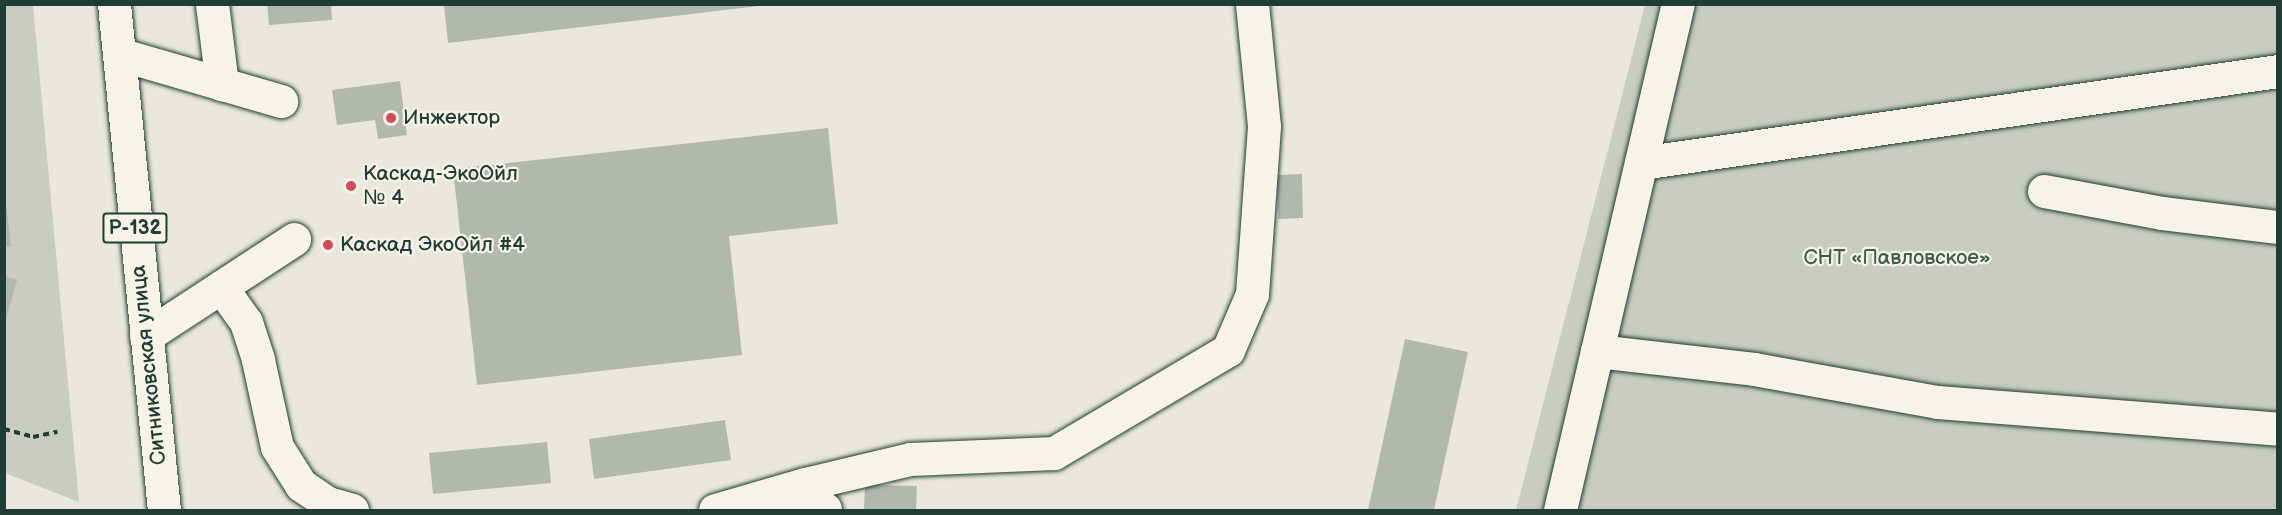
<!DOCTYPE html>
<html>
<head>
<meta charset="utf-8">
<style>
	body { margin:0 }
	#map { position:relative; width:2282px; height:515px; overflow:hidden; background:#eae8dd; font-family:"Balsamiq Sans",sans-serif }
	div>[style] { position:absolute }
	.green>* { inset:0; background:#c8ccc1 }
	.building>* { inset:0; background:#b2b8ae }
	.path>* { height:4px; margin-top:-2px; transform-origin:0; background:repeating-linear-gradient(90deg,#1f3d34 0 6px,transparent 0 10.5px) }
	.roads { filter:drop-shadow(0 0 2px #1f3d34) drop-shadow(0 0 2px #1f3d34) }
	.minor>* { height:33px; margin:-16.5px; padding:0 16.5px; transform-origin:16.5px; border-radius:16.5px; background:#f7f3e8 }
	.major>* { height:33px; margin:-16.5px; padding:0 16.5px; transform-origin:16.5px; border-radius:16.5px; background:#f7f3e8 }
	.dots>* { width:16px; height:16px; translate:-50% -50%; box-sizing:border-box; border:3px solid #f7f3e8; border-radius:50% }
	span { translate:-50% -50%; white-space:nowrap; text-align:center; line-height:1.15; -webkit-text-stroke:4.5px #f7f3e8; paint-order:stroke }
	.shield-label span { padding:2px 4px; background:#f7f3e8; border:2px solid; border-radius:4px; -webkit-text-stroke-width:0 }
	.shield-label { font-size:20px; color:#1f3d34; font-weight:700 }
	.poi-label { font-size:21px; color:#1f3d34 }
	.left { translate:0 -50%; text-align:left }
	.park-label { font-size:21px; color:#415a50 }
	.street-label { font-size:21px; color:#1f3d34 }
	.frame { position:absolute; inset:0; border:6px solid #1f3d34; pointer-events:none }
</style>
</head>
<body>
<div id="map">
	<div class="green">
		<i style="clip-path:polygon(4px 5px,33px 5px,79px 502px,5px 473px)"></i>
		<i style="clip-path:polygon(1645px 5px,2277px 5px,2277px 510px,1516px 510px)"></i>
	</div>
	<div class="building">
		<i style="clip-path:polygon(267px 4px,331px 4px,332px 20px,269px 25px)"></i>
		<i style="clip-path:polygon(444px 4px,759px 4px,759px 6px,448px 43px)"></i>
		<i style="clip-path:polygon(400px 81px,407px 135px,378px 139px,375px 120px,337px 125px,332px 90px)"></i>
		<i style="clip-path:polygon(828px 128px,838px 224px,729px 236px,742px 355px,477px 385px,453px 169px)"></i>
		<i style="clip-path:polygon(1302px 174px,1303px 218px,1278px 219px,1277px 175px)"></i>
		<i style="clip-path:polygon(4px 186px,11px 246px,4px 247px)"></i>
		<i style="clip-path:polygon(4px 276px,17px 280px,5px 322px,4px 322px)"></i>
		<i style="clip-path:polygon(1405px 339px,1468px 352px,1434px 510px,1368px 510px)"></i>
		<i style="clip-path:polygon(725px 420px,731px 460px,594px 479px,589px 439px)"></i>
		<i style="clip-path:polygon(547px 442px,551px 483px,433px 494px,429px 453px)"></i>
		<i style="clip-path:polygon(865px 485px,917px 486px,916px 510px,864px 510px)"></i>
	</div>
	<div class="path">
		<i style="left:4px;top:429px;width:30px;rotate:15deg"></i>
		<i style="left:33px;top:437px;width:25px;rotate:-12deg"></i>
	</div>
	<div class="roads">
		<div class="minor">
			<i style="left:212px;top:4px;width:81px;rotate:82.9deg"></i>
			<i style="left:119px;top:54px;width:169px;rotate:16.2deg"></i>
			<i style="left:1641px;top:163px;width:644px;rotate:-8.22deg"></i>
			<i style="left:2044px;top:191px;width:120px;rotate:10.6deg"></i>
			<i style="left:2162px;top:213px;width:117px;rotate:6.9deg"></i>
			<i style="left:221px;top:287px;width:43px;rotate:54.5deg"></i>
			<i style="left:246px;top:322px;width:40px;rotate:72deg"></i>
			<i style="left:258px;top:360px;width:89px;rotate:77.7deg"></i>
			<i style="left:277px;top:447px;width:45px;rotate:57.7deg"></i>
			<i style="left:301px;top:485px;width:32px;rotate:34deg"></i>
			<i style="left:328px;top:503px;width:25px;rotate:16deg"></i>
			<i style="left:146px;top:336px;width:177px;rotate:-33.2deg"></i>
			<i style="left:1597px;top:351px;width:356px;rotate:-76.9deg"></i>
			<i style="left:715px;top:510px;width:94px;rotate:-16.1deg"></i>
			<i style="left:805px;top:484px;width:108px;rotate:-13.4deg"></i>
			<i style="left:910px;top:459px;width:144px;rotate:-2.4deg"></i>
			<i style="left:1054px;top:453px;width:202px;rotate:-30.6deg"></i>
			<i style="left:1228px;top:350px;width:61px;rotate:-66.8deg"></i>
			<i style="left:1252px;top:294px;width:168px;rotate:-85.9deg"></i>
			<i style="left:1264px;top:126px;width:123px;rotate:-95.6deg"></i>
			<i style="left:758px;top:510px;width:67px;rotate:-0.9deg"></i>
			<i style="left:1560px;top:510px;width:163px;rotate:-76.9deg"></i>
			<i style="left:1597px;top:351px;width:158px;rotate:6.5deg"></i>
			<i style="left:1754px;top:369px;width:187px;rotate:10.2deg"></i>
			<i style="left:1938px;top:402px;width:341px;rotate:4.5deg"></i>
		</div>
		<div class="major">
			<i style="left:114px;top:4px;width:508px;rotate:84.36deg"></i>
		</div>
	</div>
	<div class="dots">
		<i style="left:391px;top:118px;background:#d1495b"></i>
		<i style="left:351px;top:186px;background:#d1495b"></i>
		<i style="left:328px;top:245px;background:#d1495b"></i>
	</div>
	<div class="shield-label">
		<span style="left:135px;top:228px">Р-132</span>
	</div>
	<div class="poi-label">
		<span class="left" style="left:403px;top:118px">Инжектор</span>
		<span class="left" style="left:363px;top:186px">Каскад-ЭкоОйл<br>№ 4</span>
		<span class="left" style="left:340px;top:245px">Каскад ЭкоОйл #4</span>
	</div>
	<div class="park-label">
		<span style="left:1897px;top:258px">СНТ «Павловское»</span>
	</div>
	<div class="street-label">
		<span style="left:149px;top:365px;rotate:-96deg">Ситниковская улица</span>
	</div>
	<div class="frame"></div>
</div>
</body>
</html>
